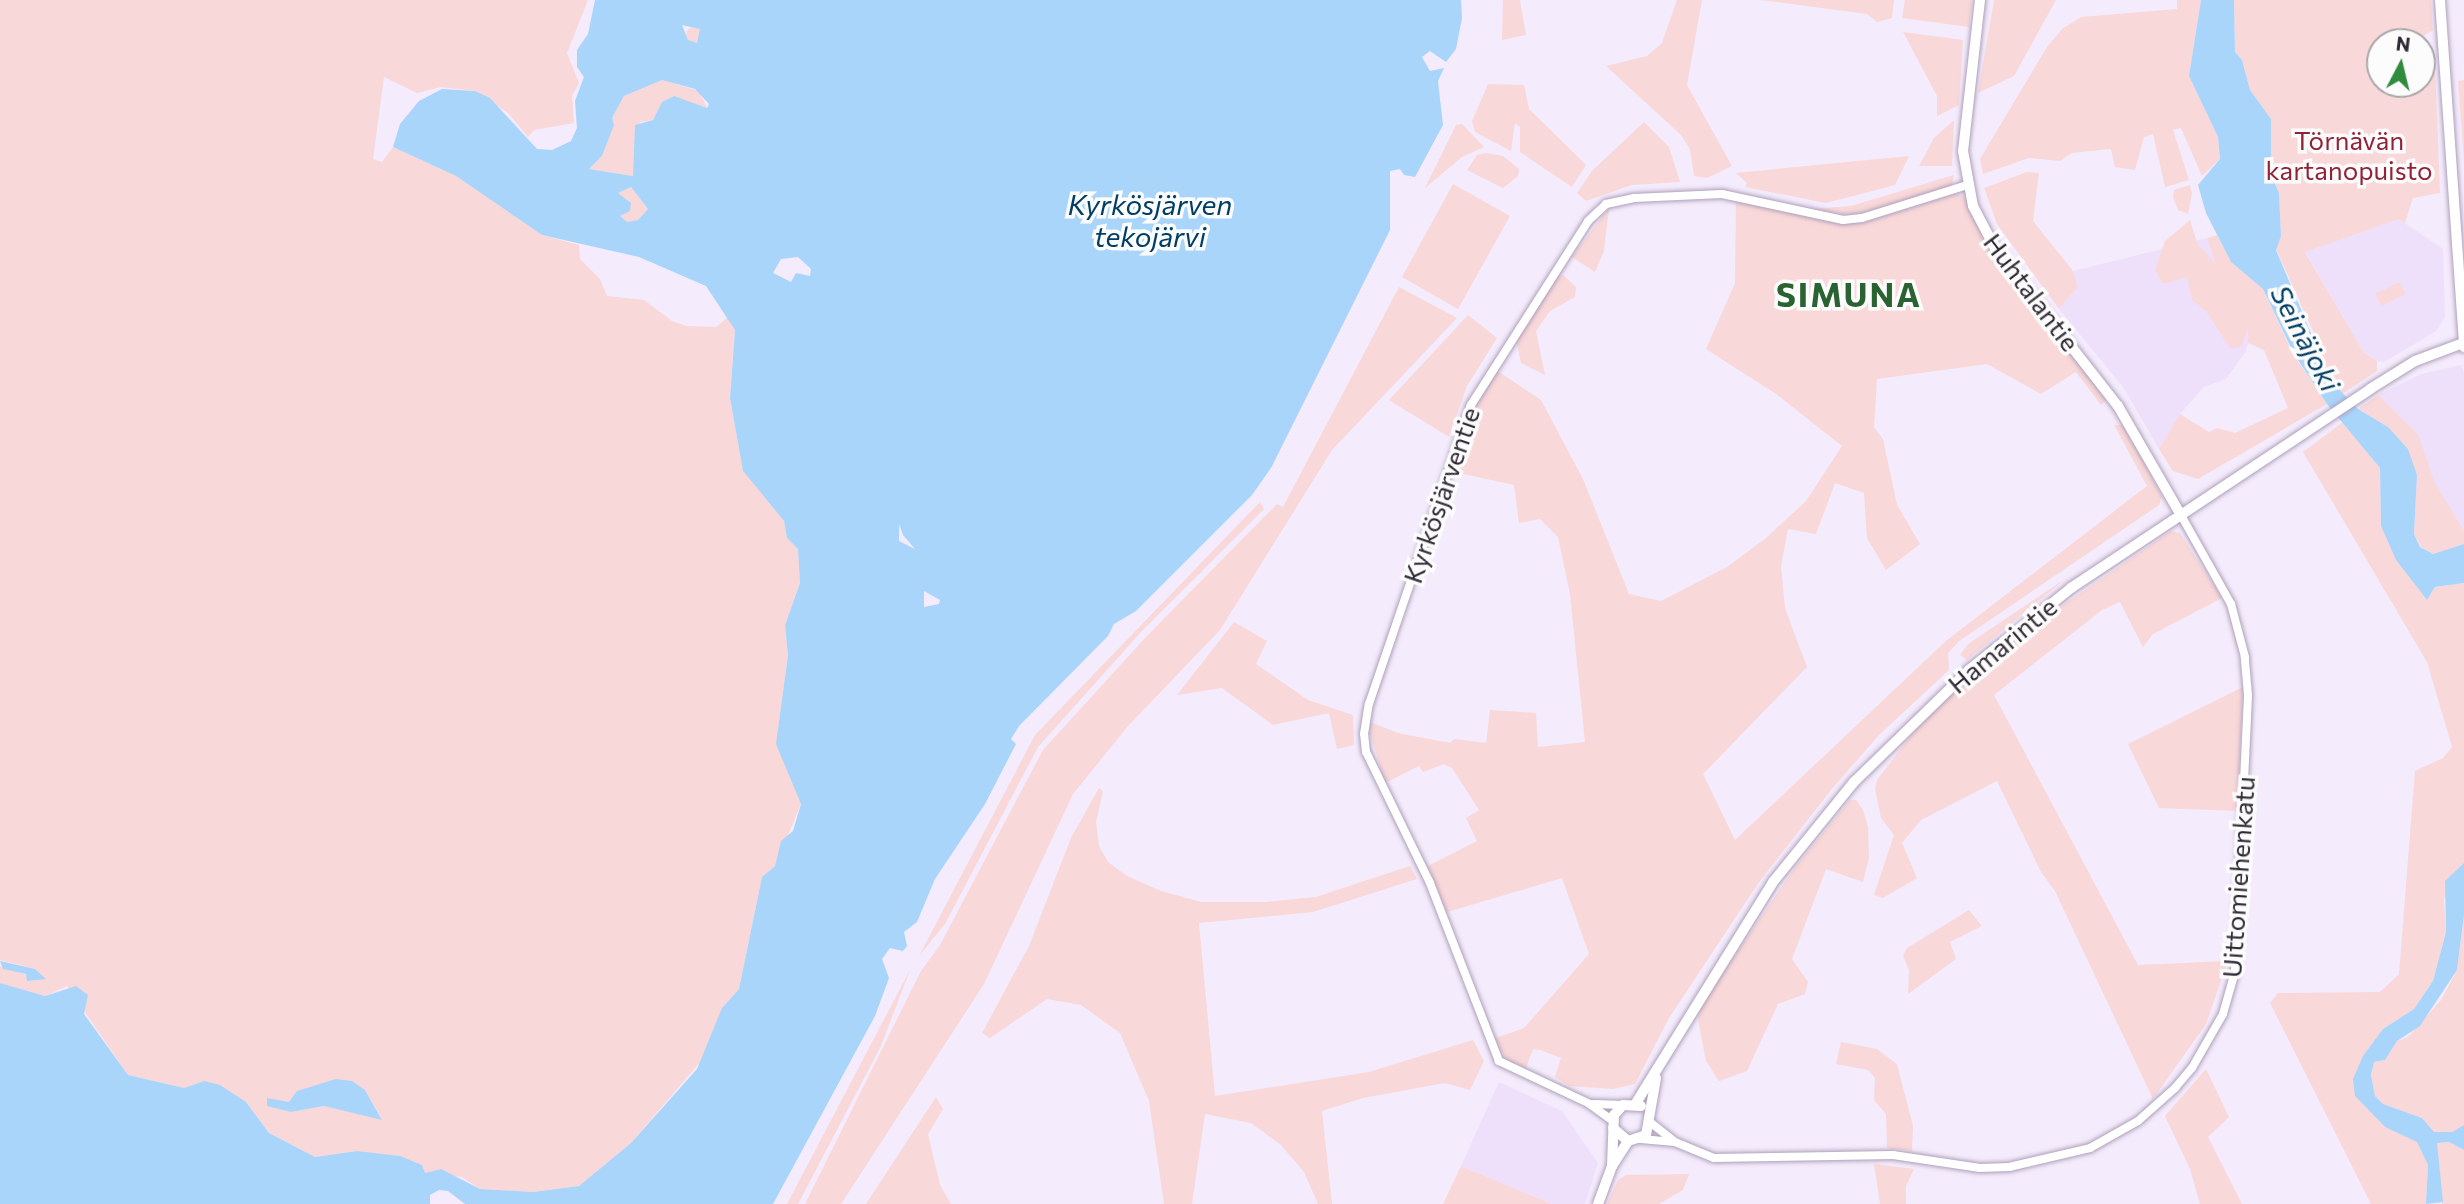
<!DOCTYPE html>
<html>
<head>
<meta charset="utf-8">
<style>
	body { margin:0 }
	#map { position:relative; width:2464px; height:1204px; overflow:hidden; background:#f4ebfc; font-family:Commissioner,sans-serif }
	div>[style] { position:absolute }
	.built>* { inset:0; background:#eee0fb }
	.green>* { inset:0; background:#f9d8d9 }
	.round { border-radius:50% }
	.water>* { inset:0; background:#a9d5fb }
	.roads { filter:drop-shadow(0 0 2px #aea0ba) drop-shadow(0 0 2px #aea0ba) }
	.tertiary>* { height:8px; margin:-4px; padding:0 4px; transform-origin:4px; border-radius:4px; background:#fff }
	.secondary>* { height:10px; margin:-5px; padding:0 5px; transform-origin:5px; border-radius:5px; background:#fff }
	.primary>* { height:10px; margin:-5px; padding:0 5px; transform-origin:5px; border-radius:5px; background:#fff }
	span { translate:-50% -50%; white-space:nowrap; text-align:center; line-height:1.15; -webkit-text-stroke:7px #fcfcfc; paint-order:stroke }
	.park-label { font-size:26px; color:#922238 }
	.street-label { font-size:26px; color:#2e2833 }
	.water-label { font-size:28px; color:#003e65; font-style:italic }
	.district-label { font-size:33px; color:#2a6331; font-weight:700; letter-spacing:2px }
	.north { position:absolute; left:2366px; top:28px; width:70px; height:70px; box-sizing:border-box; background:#fcfcfc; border:2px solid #aaa7ac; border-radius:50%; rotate:7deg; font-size:19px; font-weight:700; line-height:28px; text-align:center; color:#2e2833 }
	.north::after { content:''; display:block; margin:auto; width:24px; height:32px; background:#2f8c3e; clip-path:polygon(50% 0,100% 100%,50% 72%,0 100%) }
</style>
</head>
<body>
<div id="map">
	<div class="built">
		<i style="clip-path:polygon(2399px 219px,2443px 249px,2445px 317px,2436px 331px,2384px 362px,2377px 361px,2364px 353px,2305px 251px)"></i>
		<i style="clip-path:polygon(2207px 238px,2250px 334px,2246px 351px,2226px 379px,2204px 387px,2180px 414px,2159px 449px,2123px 387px,2059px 309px,2078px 287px,2073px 271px)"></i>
		<i style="clip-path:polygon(2461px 365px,2464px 373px,2464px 531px,2433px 481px,2418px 434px,2378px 395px,2421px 374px)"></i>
		<i style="clip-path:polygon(1499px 1082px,1562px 1111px,1598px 1163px,1585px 1204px,1552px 1204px,1461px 1166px)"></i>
	</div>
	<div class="green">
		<i style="clip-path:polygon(evenodd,0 0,588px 0,567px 53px,579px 83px,572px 96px,574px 123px,534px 130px,528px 137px,508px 113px,475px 91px,441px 87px,417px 93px,384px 77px,373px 159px,382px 162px,393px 147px,456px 176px,542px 235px,579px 245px,580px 259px,600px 279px,607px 296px,644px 300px,672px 321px,687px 326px,716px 327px,728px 317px,735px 330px,730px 398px,743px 471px,784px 521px,787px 538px,798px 549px,800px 583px,785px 625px,788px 655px,778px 730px,801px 804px,775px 866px,762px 877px,739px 989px,722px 1008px,707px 1054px,631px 1143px,579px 1186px,533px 1192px,480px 1189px,462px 1177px,432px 1175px,357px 1151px,315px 1157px,269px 1133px,246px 1102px,204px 1081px,184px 1088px,128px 1075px,67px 986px,45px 996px,0 983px,0 966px,33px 977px,35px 969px,0 960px,0 0,365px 1090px,382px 1119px,324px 1106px,291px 1112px,267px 1105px,272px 1100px,289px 1102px,365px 1090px)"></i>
		<i style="clip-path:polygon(1503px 0,1520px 0,1526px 35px,1502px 40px)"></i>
		<i style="clip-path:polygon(1677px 0,1702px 0,1687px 85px,1732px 166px,1707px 178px,1694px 176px,1690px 149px,1681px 135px,1606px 66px,1647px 56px,1662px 43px)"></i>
		<i style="clip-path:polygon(1761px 0,1894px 0,1892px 18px,1877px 22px,1867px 14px)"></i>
		<i style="clip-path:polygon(1905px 0,1972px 0,1969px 27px,1902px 18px)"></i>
		<i style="clip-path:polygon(1994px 0,2056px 0,2014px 76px,1978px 93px)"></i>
		<i style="clip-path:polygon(2177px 0,2201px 0,2189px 76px,2218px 137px,2220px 159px,2202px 176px,2181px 128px,2173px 130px,2189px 180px,2165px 187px,2153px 134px,2144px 137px,2135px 170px,2115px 167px,2111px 149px,2072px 153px,2060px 161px,2029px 158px,1983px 174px,1980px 159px,2047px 47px,2062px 29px,2081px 17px,2177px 9px)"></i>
		<i style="clip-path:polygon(2234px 0,2431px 0,2433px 30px,2414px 42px,2380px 42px,2379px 64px,2380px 84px,2389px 84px,2394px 92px,2407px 84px,2422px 84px,2422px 75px,2435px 67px,2440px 193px,2413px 198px,2405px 223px,2399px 219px,2305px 252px,2364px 353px,2377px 361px,2377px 371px,2342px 394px,2323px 365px,2314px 333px,2276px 249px,2281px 236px,2279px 193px,2271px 175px,2271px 119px,2250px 90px,2242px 60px,2235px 52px)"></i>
		<i class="round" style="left:686px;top:27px;width:16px;height:16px"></i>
		<i style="clip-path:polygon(1903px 32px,1963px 40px,1959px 105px,1937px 116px,1937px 96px)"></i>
		<i style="clip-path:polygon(662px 80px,699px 91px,707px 108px,699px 105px,660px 112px,653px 120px,640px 122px,633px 176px,589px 169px,602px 156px,612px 118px,624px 96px)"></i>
		<i style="clip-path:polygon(2464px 80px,2464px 162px,2458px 81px)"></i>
		<i style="clip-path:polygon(1488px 84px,1524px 85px,1529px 109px,1586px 165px,1572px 187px,1520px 152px,1520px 127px,1515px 123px,1511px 151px,1475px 132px,1472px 121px)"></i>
		<i style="clip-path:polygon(1954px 120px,1952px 166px,1919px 166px,1934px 138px)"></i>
		<i style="clip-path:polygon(1644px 122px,1669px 147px,1680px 182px,1632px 185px,1586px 201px,1577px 193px,1592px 171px)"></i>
		<i style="clip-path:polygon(1462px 124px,1484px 147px,1462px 157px,1425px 188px,1456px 125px)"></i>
		<i style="clip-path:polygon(1486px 153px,1503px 156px,1519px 169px,1518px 176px,1503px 188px,1467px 170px,1477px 155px)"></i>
		<i style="clip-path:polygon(1909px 156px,1895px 185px,1826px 203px,1745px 187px,1747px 183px,1736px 173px)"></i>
		<i style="clip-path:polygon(2027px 172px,2039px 173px,2033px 221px,2073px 271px,2078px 287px,2059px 309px,1997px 224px,1984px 188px)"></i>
		<i style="clip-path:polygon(1954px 175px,1952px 185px,1946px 188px,1876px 210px,1849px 215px,1811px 209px,1851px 206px)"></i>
		<i style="clip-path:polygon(1453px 184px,1510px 216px,1458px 309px,1402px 277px)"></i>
		<i style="clip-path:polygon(2190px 185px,2192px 194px,2188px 214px,2178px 210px,2173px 198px,2174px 190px)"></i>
		<i style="clip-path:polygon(631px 187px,648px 209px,638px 220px,627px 222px,620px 220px,618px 193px)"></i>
		<i style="clip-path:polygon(1956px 194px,1964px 196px,1998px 262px,2108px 398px,2101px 405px,2076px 372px,2041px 394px,1987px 364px,1877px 379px,1874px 427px,1883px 439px,1897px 505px,1920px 544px,1886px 570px,1867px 538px,1864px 493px,1835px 483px,1816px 534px,1788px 529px,1781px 566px,1785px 608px,1807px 667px,1703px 774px,1735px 840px,1947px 640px,2147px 486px,2114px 425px,2124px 425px,2162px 497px,2159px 505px,1959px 641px,1948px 653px,1949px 670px,1879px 735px,1831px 790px,1759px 882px,1669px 1018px,1635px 1084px,1613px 1089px,1569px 1086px,1555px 1077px,1561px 1058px,1541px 1050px,1533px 1049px,1526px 1068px,1508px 1061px,1493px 1039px,1524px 1028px,1589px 954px,1562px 878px,1447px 912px,1428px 866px,1477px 841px,1466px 818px,1479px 810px,1452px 768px,1444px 764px,1423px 772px,1419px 766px,1385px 783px,1370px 733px,1370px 722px,1398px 733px,1450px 743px,1454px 739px,1486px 743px,1490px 710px,1536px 713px,1538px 747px,1585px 742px,1570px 594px,1558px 537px,1540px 519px,1519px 523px,1514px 485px,1454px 472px,1479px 397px,1494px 372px,1499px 372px,1541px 400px,1583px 479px,1629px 594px,1661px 601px,1727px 567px,1765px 539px,1806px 501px,1842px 446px,1776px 394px,1706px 349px,1735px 283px,1736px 198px,1840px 224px,1865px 222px)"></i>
		<i style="clip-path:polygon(1609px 208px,1604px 251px,1595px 272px,1572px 257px)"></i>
		<i style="clip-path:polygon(2190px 220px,2198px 245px,2216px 264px,2207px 238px,2217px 235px,2231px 262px,2263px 289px,2293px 354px,2327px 404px,2198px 479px,2173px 471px,2159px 449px,2180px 414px,2209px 432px,2217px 428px,2235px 433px,2288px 408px,2264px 350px,2248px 343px,2248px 328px,2241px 347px,2230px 348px,2206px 311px,2192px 300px,2187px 277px,2163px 284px,2155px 270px,2165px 241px)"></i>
		<i style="clip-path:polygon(1563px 275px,1576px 287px,1575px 297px,1550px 311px,1536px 331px,1545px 375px,1521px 363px,1516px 340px,1557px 277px)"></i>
		<i style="clip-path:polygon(2399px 282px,2406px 294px,2381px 306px,2375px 294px)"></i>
		<i style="clip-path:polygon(1399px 287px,1457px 318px,1332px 450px,1220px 630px,1128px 726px,1073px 794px,984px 984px,841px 1204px,805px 1204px,921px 971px,940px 945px,1043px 750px,1146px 637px,1277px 504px,1283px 507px)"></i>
		<i style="clip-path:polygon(1468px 315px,1497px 338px,1467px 386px,1449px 437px,1389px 400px)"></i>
		<i style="clip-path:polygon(2378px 395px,2418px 434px,2434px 481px,2464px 531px,2464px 544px,2433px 554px,2421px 547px,2414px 534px,2417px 475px,2388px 427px,2358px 409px)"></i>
		<i style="clip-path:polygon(2343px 422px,2380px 468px,2381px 526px,2396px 560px,2427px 600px,2435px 587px,2464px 583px,2464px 863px,2444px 899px,2446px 932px,2433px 981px,2414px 1009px,2383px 1029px,2355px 1096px,2385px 1127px,2417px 1141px,2428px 1165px,2426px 1204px,2371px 1204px,2270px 1003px,2278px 993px,2380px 992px,2399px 974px,2415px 771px,2443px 758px,2452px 747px,2427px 662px,2303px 452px)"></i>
		<i style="clip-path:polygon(1260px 502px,1264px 509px,1141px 632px,1038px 747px,945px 924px,919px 956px,1035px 735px)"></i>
		<i style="clip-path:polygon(2171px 531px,2180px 533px,2222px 598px,2153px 634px,2143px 647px,2120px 602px,2102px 610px,1994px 695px,2138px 965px,2228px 961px,2206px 1024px,2153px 1099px,2055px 891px,2041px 872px,1997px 781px,1921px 820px,1902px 843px,1917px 878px,1883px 898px,1874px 895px,1894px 835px,1881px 818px,1875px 789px,1877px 780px,1916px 729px,1950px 696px,2053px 612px)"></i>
		<i style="clip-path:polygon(2065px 579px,1967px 660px,1960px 655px,1968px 644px)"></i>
		<i style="clip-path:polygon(1234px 622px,1267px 641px,1256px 664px,1308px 700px,1353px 715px,1354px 745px,1337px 749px,1329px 713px,1273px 725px,1222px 688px,1177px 695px)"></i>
		<i style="clip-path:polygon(2243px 687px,2237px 811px,2159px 808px,2128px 744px)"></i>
		<i style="clip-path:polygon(1099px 788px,1103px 791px,1096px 822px,1099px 846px,1108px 862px,1127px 876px,1161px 891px,1201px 902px,1266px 902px,1316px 897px,1410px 866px,1417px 879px,1313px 912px,1199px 923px,1215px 1096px,1369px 1072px,1473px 1040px,1484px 1061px,1470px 1090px,1445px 1083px,1363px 1098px,1322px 1111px,1332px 1204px,1318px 1204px,1304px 1172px,1281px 1145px,1251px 1123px,1205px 1114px,1192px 1204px,1164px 1204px,1149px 1101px,1120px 1033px,1081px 1005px,1047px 999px,990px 1038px,982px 1033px,1029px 946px,1071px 838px)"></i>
		<i style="clip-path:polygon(1850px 800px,1856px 800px,1863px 810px,1868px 827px,1869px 858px,1863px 882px,1826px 869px,1792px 959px,1808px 982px,1805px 994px,1778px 1004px,1747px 1071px,1719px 1081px,1706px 1061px,1698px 1019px,1701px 1005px,1796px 866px)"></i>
		<i style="clip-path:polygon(1969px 910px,1982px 926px,1950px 942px,1956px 959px,1908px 994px,1909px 970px,1903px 956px,1907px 948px)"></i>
		<i style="clip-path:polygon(2464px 915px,2464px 1125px,2452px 1132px,2434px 1132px,2422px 1118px,2383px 1104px,2375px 1096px,2371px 1075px,2374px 1062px,2385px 1060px,2397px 1041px,2408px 1037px,2441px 1000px,2457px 970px)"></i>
		<i style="clip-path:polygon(910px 970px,881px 1046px,798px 1204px,787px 1204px)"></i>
		<i style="clip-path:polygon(1841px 1042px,1877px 1049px,1897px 1064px,1913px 1126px,1912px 1151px,1887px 1148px,1886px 1114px,1874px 1100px,1875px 1078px,1868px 1070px,1836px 1064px)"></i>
		<i style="clip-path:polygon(2206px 1069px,2229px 1117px,2208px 1137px,2242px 1204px,2200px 1204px,2190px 1169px,2165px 1116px)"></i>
		<i style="clip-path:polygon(936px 1097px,943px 1109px,928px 1134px,940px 1185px,951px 1204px,866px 1204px)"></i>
		<i style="clip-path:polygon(2449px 1142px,2464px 1150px,2464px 1204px,2442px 1204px,2436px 1143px)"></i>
		<i style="clip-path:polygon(1874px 1164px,1914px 1169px,1906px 1186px,1906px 1204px,1880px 1204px)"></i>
		<i style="clip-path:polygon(1461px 1166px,1552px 1204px,1443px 1204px)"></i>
		<i style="clip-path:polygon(1689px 1174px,1683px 1190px,1659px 1204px,1607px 1204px,1618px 1180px,1626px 1175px)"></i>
	</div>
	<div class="water">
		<i style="clip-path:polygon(evenodd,595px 0,1461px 0,1462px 18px,1456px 49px,1446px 62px,1430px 51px,1422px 57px,1430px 71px,1444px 68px,1438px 81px,1443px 125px,1415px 177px,1404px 175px,1400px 169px,1390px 171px,1390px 230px,1271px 468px,1252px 495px,1136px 611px,1114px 624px,1108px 636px,1019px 726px,1011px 739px,1016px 744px,985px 804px,935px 879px,917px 922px,904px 932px,907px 946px,903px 951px,890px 948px,882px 959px,889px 978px,875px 1016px,773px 1204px,465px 1204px,448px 1191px,439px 1190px,430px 1195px,430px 1204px,0 1204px,0 983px,45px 996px,76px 986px,88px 995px,84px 1014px,128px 1075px,184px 1088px,204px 1081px,220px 1085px,246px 1102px,269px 1133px,315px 1157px,357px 1151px,400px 1156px,422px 1165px,425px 1173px,441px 1169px,480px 1189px,533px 1192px,579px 1186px,631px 1143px,697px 1069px,722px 1008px,739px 989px,762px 877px,775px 866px,781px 841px,793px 831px,801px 804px,776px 744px,788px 655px,785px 625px,800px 583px,798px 549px,787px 538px,784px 521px,743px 471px,730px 398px,735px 330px,706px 286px,639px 257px,542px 235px,456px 176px,393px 147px,400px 124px,419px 101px,442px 89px,475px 91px,490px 98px,537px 149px,552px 150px,571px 141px,577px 128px,575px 101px,584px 77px,577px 67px,577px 50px,588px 34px,595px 0,682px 25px,700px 29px,697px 43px,688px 40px,682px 25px,595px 0,662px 80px,695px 89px,709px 104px,707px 108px,674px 96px,662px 102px,653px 120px,635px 125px,633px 176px,589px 169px,602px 156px,614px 125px,612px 118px,624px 96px,662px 80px,595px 0,631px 187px,648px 209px,638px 220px,627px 222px,620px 216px,630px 211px,631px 203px,618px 193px,631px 187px,595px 0,798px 257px,811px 269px,810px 276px,796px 273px,791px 282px,773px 273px,781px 259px,798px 257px,595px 0,899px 524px,903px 535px,915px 549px,899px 541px,899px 524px,595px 0,924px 591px,940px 600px,939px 604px,924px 607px,924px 591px)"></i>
		<i style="clip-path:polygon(2201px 0,2234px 0,2235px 52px,2242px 60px,2250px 90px,2271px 119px,2271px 175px,2279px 193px,2281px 236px,2276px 250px,2331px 381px,2358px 409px,2388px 427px,2408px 449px,2417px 475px,2414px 534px,2420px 547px,2433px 554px,2464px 544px,2464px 583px,2435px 587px,2427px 600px,2396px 560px,2381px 526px,2380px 468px,2327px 404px,2294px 354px,2263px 289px,2231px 262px,2206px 213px,2198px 185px,2220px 159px,2218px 137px,2189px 76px)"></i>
		<i style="clip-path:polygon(2464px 863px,2464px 915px,2457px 970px,2420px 1026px,2397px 1041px,2385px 1060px,2374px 1062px,2371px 1075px,2375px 1096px,2383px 1104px,2422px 1118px,2434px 1132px,2452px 1132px,2464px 1125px,2464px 1150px,2449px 1142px,2437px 1143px,2443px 1202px,2426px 1204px,2428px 1165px,2417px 1142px,2385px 1127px,2355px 1096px,2353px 1079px,2363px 1056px,2383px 1029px,2414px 1009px,2433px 981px,2446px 932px,2445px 881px)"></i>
		<i style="clip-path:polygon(0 961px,35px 969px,46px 979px,27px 981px,26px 974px,3px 969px)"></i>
		<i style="clip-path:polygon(336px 1079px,352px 1081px,365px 1090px,382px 1120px,324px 1106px,291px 1112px,267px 1106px,267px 1098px,289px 1102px,297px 1091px)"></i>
	</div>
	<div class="roads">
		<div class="tertiary">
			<i style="left:1594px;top:1104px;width:29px;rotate:2deg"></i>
			<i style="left:1613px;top:1121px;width:29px;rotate:-144deg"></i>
			<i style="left:1590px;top:1104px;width:101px;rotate:-154.7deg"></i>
			<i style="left:1499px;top:1061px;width:191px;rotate:-111.2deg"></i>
			<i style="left:1430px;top:883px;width:146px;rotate:-116deg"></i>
			<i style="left:1366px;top:752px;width:18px;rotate:-96deg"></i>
			<i style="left:1364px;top:734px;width:30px;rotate:-81deg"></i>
			<i style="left:1369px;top:704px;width:316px;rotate:-71.2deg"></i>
			<i style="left:1471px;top:405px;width:218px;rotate:-57.5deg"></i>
			<i style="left:1588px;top:221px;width:25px;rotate:-43deg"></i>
			<i style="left:1606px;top:204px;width:29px;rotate:-12deg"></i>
			<i style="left:1634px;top:198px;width:88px;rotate:-2.6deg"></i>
			<i style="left:1722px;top:194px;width:124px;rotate:12.1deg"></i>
			<i style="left:1843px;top:220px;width:19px;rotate:-6deg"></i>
			<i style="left:1862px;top:218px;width:110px;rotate:-17.4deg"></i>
			<i style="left:1651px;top:1123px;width:31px;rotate:38deg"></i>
			<i style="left:1675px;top:1142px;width:42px;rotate:22.3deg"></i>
			<i style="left:1714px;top:1158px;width:179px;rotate:-1deg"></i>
			<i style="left:1893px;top:1155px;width:88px;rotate:8.5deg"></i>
			<i style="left:1980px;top:1168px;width:29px;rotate:-2deg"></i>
			<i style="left:2009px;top:1167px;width:83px;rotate:-13.2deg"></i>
			<i style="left:2090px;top:1148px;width:55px;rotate:-29.4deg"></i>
			<i style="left:2138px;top:1121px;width:50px;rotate:-41.7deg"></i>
			<i style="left:2175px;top:1088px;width:26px;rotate:-50deg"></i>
			<i style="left:2192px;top:1068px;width:62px;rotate:-60.1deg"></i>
			<i style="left:2223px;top:1014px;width:44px;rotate:-74.1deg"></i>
			<i style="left:2235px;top:972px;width:277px;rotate:-87.3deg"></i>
			<i style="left:2248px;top:695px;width:38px;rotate:-95deg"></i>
			<i style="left:2245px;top:657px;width:55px;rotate:-104.8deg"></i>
			<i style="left:2231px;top:604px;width:100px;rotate:-119.4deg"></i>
			<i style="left:1641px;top:1139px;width:34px;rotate:5deg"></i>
		</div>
		<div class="secondary">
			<i style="left:1980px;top:0;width:152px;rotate:96.4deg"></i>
			<i style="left:1963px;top:151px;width:56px;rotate:79.7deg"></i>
			<i style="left:1973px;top:206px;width:50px;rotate:62.4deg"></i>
			<i style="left:1996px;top:250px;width:198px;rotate:52deg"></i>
			<i style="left:2118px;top:406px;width:128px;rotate:60deg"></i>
			<i style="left:1636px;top:1103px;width:260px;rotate:-58.2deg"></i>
			<i style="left:1773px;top:882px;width:129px;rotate:-51deg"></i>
			<i style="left:1854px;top:782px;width:161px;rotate:-44.2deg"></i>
			<i style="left:1969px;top:670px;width:131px;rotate:-38.8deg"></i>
			<i style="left:2071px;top:588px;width:359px;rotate:-33.6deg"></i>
			<i style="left:2370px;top:389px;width:53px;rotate:-31.9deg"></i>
			<i style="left:2415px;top:361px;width:51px;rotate:-20.6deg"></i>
			<i style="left:1613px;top:1128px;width:20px;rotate:41deg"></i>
			<i style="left:1628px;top:1141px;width:19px;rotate:-18deg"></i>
			<i style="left:1646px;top:1135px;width:58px;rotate:-80deg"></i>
			<i style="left:1612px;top:1166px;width:51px;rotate:-87.8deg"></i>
			<i style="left:1614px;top:1115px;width:13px;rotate:-48deg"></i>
			<i style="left:1623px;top:1105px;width:18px;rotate:3deg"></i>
			<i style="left:1598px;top:1204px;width:40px;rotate:-69.8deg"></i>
			<i style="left:1612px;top:1166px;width:30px;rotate:-57deg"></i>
		</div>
		<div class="primary">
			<i style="left:2440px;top:0;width:348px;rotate:86deg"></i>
		</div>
	</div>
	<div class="park-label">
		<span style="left:2349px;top:155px">Törnävän<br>kartanopuisto</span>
	</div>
	<div class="street-label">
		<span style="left:2032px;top:292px;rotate:53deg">Huhtalantie</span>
		<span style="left:1441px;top:495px;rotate:-71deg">Kyrkösjärventie</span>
		<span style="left:2002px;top:645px;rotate:-40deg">Hamarintie</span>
		<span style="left:2238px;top:877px;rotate:-86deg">Uittomiehenkatu</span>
	</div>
	<div class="water-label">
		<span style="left:1150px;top:220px">Kyrkösjärven<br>tekojärvi</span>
		<span style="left:2306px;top:338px;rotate:62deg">Seinäjoki</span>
	</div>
	<div class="district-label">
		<span style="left:1849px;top:294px">SIMUNA</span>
	</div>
	<div class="north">N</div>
</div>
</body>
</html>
